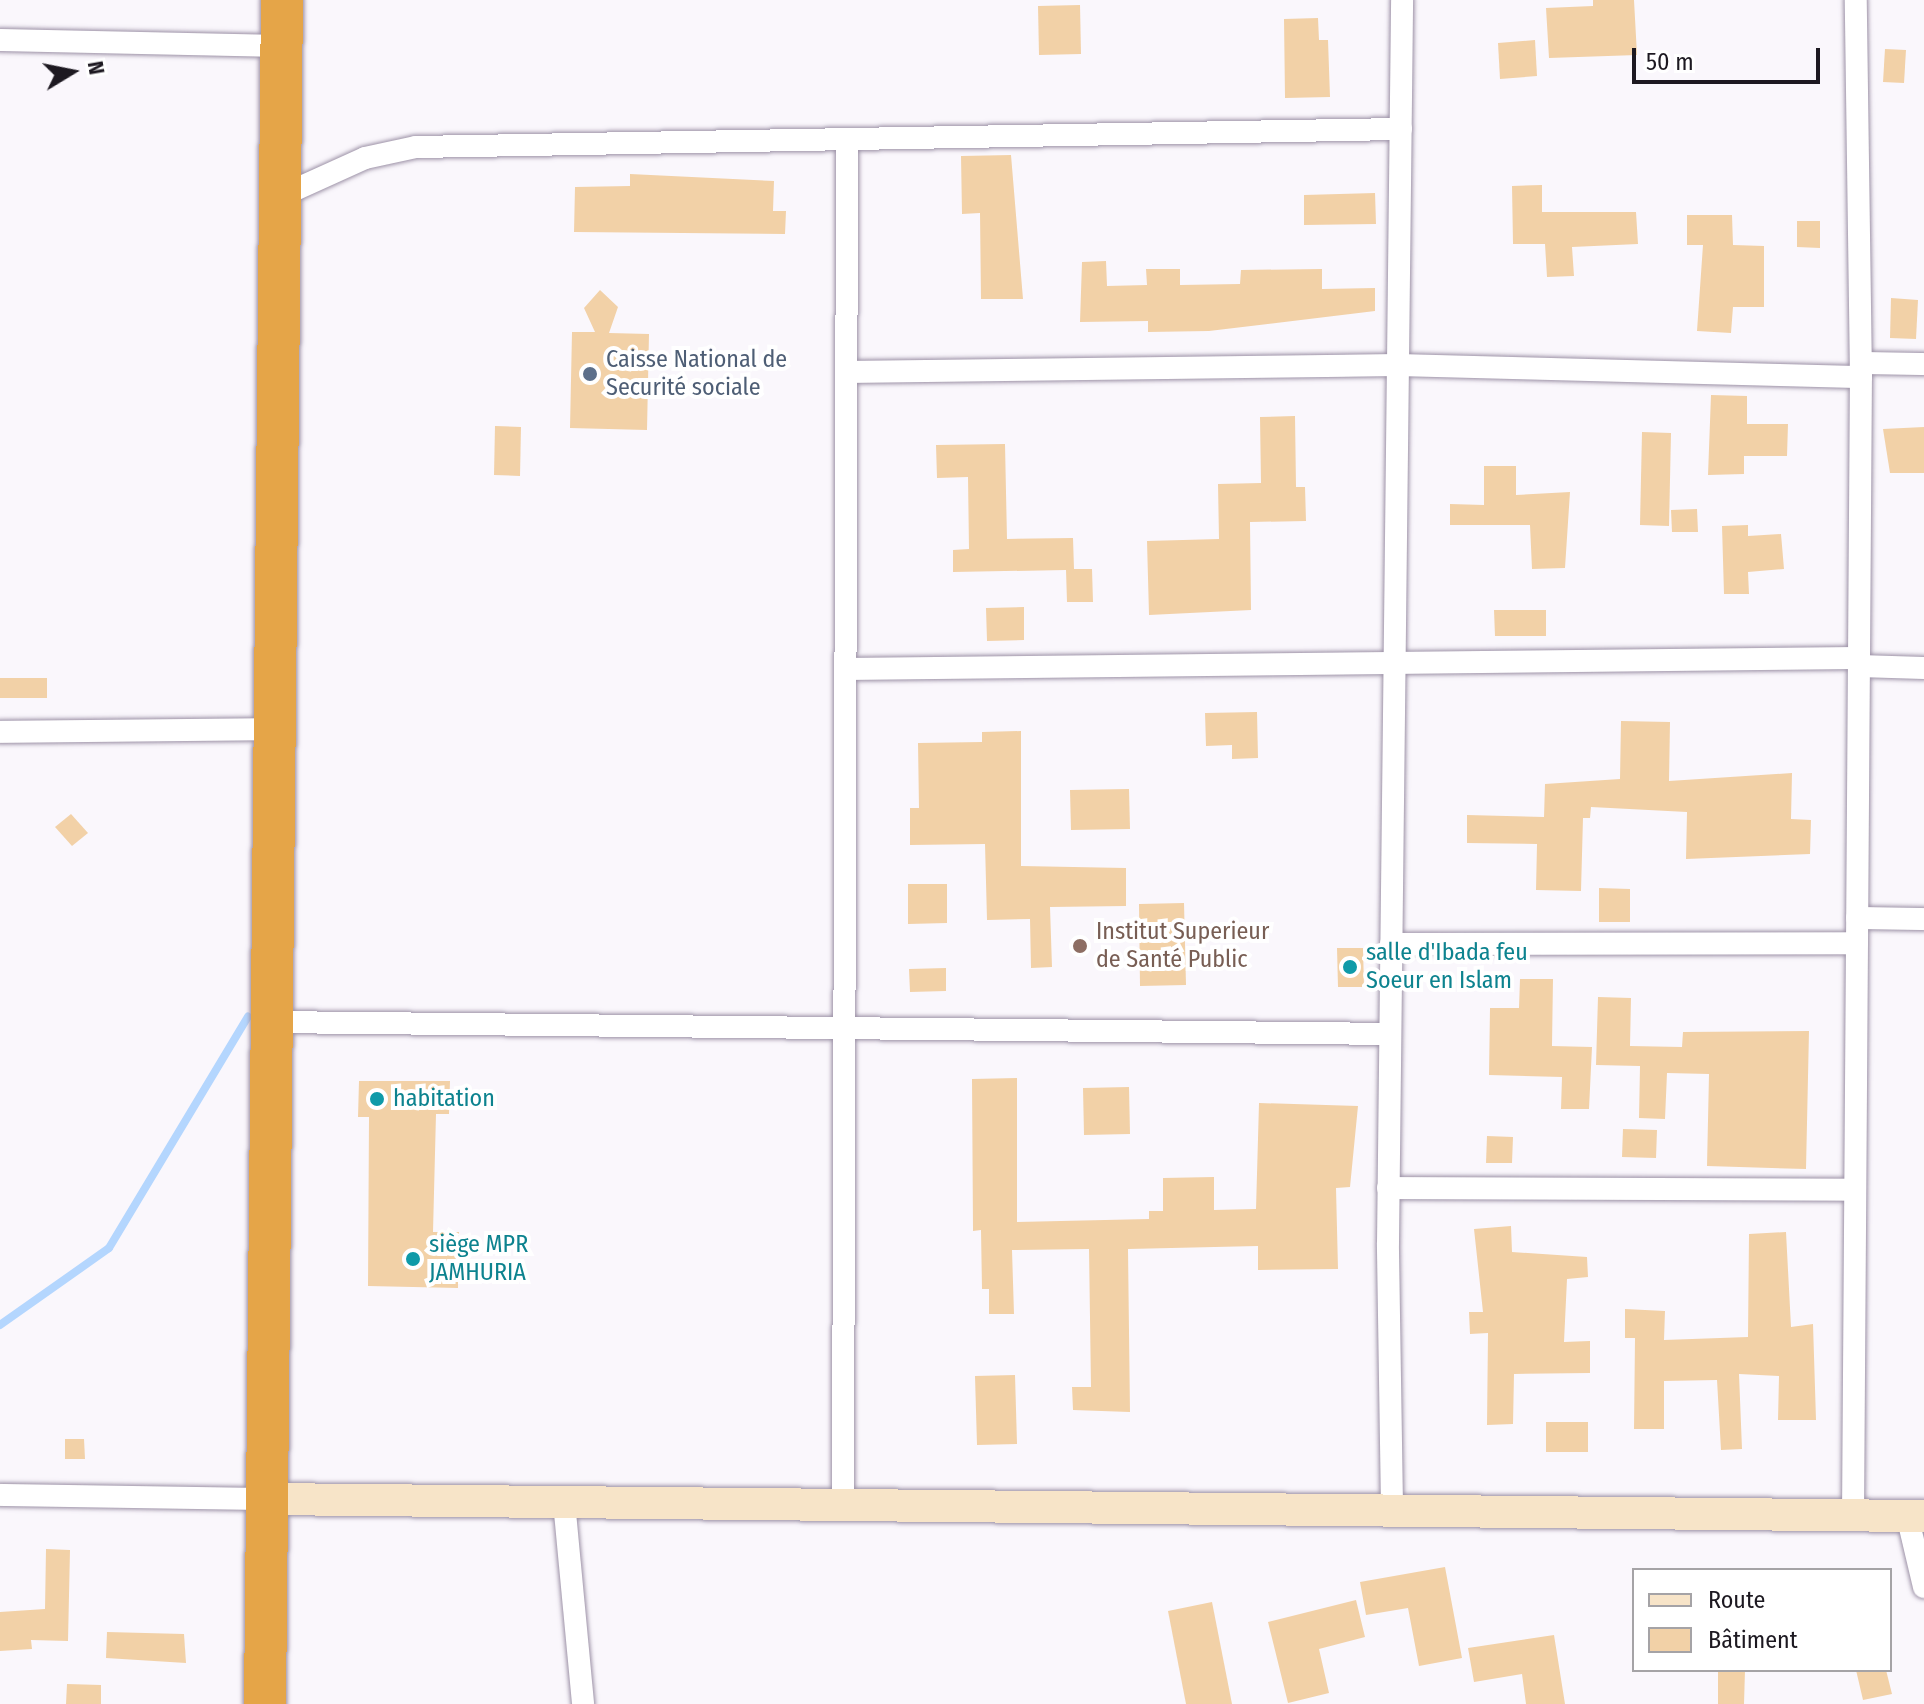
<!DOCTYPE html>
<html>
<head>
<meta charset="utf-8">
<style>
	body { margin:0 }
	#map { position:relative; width:1924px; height:1704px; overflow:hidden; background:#faf7fc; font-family:"Fira Sans Condensed",sans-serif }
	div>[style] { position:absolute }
	.stream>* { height:8px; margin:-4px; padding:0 4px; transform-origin:4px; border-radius:4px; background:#b4d6fe }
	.building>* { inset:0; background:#f2d1a7 }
	.roads { filter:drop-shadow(0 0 2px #9d92a7) drop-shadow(0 0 2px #9d92a7) }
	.street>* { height:22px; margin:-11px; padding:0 11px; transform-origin:11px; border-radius:11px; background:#fff }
	.secondary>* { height:32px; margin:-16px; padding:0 16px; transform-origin:16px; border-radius:16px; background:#f7e4c8 }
	.highway>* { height:42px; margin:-21px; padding:0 21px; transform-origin:21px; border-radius:21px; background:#e5a548 }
	.dots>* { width:22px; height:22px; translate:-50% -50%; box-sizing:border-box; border:4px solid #fff; border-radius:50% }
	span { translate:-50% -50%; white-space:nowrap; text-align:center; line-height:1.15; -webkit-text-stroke:8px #fff; paint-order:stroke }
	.service-label { font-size:24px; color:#4e5e75 }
	.left { translate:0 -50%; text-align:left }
	.education-label { font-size:24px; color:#785e54 }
	.culture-label { font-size:24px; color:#0d838f }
	.legend { position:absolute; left:1632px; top:1568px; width:260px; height:104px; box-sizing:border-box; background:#fff; border:2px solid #a5a3a6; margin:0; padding:10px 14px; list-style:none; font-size:24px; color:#1d1921 }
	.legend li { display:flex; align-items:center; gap:16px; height:40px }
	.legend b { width:40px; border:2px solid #a5a3a6 }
	.north { position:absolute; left:32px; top:32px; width:80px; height:80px; -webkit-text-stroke:6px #fff; paint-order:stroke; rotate:80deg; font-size:22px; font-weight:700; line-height:32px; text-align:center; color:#1d1921 }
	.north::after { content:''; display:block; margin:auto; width:28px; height:36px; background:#1d1921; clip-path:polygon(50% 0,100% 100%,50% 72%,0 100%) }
	.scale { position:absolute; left:1632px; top:48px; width:188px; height:36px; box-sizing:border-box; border:4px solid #1d1921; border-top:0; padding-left:10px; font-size:24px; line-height:28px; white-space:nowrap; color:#1d1921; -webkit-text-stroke:6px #fff; paint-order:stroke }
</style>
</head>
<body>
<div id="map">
	<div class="stream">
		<i style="left:0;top:1325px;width:133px;rotate:-35.2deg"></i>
		<i style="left:109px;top:1248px;width:270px;rotate:-59deg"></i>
	</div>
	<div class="building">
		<i style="clip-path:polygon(1593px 0,1634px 0,1637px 55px,1549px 58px,1546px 8px,1593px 6px)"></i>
		<i style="clip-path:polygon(1080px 5px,1081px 54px,1039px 55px,1038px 6px)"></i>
		<i style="clip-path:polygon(1318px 18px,1319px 40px,1328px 40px,1330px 97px,1285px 98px,1284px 19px)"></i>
		<i style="clip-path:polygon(1535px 40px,1537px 76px,1500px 79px,1498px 43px)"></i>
		<i style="clip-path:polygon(1885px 49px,1906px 50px,1904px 83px,1883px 82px)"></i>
		<i style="clip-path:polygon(1011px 155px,1023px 299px,981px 299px,980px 213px,962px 214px,961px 156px)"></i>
		<i style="clip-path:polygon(630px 174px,774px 181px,773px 211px,786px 211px,785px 234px,574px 232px,575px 187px,630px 186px)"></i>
		<i style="clip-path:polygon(1542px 185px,1542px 212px,1636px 212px,1638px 244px,1572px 247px,1574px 276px,1547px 277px,1545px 244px,1513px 244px,1512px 186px)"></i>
		<i style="clip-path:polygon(1375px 193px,1376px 224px,1304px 225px,1304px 195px)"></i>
		<i style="clip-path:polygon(1687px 215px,1732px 215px,1733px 245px,1764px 246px,1764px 307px,1733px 307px,1731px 333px,1697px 331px,1703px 245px,1687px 245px)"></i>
		<i style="clip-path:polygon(1797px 221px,1820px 221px,1820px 248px,1797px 247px)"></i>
		<i style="clip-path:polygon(1106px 261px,1107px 286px,1147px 285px,1146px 269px,1180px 269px,1180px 285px,1240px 284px,1241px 270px,1322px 269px,1322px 289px,1375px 288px,1375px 311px,1209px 331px,1148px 332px,1148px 321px,1080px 322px,1082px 262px)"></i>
		<i style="clip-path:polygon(600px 290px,618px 307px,609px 333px,649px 334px,647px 430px,570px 428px,572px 332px,595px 332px,584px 308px)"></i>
		<i style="clip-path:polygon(1891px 298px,1918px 300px,1916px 339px,1890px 338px)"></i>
		<i style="clip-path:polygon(1711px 395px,1747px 396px,1747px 424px,1788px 424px,1787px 456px,1744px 456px,1744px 474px,1708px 475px)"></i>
		<i style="clip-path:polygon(1295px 416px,1296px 487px,1305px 487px,1306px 521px,1250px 522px,1251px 610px,1149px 615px,1147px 541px,1219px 539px,1218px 484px,1261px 483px,1260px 417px)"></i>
		<i style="clip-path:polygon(495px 426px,521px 427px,520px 476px,494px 475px)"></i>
		<i style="clip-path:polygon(1924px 427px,1924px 473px,1890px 473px,1883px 429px)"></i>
		<i style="clip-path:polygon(1642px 432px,1671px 433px,1669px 526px,1640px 525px)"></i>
		<i style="clip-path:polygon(1005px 444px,1007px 539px,1073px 538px,1074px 569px,1092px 569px,1093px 602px,1067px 602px,1066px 570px,953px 572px,953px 550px,969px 549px,968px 477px,937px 478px,936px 445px)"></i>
		<i style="clip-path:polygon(1484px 466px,1516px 466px,1516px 495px,1570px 492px,1565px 568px,1532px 569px,1530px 525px,1450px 525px,1450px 504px,1484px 505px)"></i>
		<i style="clip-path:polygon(1697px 509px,1698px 532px,1672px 532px,1671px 510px)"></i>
		<i style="clip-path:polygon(1748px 525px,1748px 536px,1781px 534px,1784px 569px,1748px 572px,1749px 594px,1724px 594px,1722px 526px)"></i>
		<i style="clip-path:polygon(1024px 607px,1024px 640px,987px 641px,986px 608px)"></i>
		<i style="clip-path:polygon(1494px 610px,1546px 610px,1546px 636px,1495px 636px)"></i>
		<i style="clip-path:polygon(0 678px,47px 678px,47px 698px,0 698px)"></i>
		<i style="clip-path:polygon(1257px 712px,1258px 758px,1232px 759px,1232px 745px,1206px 746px,1205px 713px)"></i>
		<i style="clip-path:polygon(1621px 721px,1670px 722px,1669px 781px,1792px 773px,1791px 819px,1811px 820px,1810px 854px,1686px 859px,1687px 812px,1591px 807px,1590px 818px,1583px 818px,1581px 891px,1536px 890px,1537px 844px,1467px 843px,1467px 815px,1544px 817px,1545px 784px,1620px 779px)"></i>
		<i style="clip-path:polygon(1021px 731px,1021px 866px,1126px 868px,1126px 906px,1050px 907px,1052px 967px,1031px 968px,1030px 919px,987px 920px,985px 844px,910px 845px,910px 808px,919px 808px,918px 743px,982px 742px,982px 732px)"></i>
		<i style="clip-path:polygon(1129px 789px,1130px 829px,1071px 830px,1070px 790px)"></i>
		<i style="clip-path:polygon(71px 814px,88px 833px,72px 846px,55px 827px)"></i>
		<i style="clip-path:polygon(908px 884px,947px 884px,947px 923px,908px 924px)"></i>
		<i style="clip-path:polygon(1599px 888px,1630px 889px,1630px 922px,1599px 922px)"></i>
		<i style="clip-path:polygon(1184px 903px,1186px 985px,1140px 986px,1139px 904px)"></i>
		<i style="clip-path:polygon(1337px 948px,1363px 948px,1364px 987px,1338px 987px)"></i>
		<i style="clip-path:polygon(946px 968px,946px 991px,910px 992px,909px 969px)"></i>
		<i style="clip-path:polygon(1520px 979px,1553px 979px,1552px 1046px,1592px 1047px,1589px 1109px,1561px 1109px,1562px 1077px,1489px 1075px,1490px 1008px,1519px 1008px)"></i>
		<i style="clip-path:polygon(1598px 997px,1631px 998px,1630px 1046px,1682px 1047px,1683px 1032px,1809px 1031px,1806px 1169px,1707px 1166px,1709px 1074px,1667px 1073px,1665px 1119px,1639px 1118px,1640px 1066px,1596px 1065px)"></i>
		<i style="clip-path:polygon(1017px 1078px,1017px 1222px,1149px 1219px,1149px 1211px,1163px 1211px,1163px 1178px,1214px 1177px,1214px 1210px,1256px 1209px,1259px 1103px,1358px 1106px,1350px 1187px,1336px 1188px,1338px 1269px,1258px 1270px,1258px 1246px,1128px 1249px,1130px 1412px,1073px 1410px,1072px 1387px,1091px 1387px,1089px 1249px,1012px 1250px,1014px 1314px,989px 1314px,989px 1289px,982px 1289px,981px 1230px,973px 1231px,972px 1079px)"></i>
		<i style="clip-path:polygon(359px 1081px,450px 1081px,449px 1114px,436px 1114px,433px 1232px,459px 1232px,458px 1288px,368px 1286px,369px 1117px,358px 1117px)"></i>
		<i style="clip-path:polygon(1129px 1087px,1130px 1134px,1084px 1135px,1083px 1088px)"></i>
		<i style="clip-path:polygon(1623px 1129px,1657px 1130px,1656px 1158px,1622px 1157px)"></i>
		<i style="clip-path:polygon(1487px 1136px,1513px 1137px,1512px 1163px,1486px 1163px)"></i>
		<i style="clip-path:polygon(1511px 1226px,1512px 1252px,1587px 1257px,1588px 1277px,1567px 1279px,1564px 1342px,1590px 1341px,1590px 1373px,1514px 1374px,1513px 1424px,1487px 1425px,1488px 1333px,1470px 1334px,1469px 1312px,1483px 1312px,1474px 1229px)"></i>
		<i style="clip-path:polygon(1786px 1232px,1791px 1327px,1813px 1324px,1816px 1420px,1778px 1420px,1779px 1376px,1739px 1374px,1742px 1449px,1721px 1450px,1717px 1380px,1664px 1381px,1664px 1429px,1634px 1429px,1635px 1338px,1625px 1338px,1625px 1309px,1665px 1311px,1664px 1340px,1748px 1337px,1749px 1234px)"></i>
		<i style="clip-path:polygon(1015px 1375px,1017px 1444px,977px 1445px,975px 1376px)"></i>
		<i style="clip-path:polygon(1546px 1422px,1588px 1422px,1588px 1452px,1546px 1452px)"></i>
		<i style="clip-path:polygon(65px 1439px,84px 1439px,85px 1459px,65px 1459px)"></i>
		<i style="clip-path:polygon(46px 1549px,70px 1550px,68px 1641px,31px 1640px,32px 1649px,0 1651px,0 1612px,45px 1609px)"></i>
		<i style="clip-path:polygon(1445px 1567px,1462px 1658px,1419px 1666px,1408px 1608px,1366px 1615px,1360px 1582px)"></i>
		<i style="clip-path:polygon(1356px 1600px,1365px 1637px,1319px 1649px,1329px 1693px,1288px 1703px,1268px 1622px)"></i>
		<i style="clip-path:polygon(1212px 1602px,1232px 1704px,1186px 1704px,1168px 1611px)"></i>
		<i style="clip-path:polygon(107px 1632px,184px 1634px,186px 1663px,106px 1658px)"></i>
		<i style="clip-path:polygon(1554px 1635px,1565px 1704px,1526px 1704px,1522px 1674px,1474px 1682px,1468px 1648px)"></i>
		<i style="clip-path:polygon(1718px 1670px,1745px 1670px,1744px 1704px,1718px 1704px)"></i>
		<i style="clip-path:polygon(1856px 1670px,1886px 1670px,1892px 1694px,1863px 1700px)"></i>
		<i style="clip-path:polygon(67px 1684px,101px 1685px,101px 1704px,66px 1704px)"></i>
	</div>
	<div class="roads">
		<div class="street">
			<i style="left:0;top:40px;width:282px;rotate:1.2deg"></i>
			<i style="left:279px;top:197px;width:94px;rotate:-24.4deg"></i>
			<i style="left:365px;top:158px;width:52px;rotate:-12.2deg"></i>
			<i style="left:416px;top:147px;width:985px;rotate:-1.05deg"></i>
			<i style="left:1861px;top:363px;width:63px;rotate:0.9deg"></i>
			<i style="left:846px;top:372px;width:552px;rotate:-0.73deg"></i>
			<i style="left:1398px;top:365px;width:463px;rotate:1.5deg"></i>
			<i style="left:1859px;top:666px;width:65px;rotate:1.8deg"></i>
			<i style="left:845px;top:669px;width:1014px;rotate:-0.62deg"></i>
			<i style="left:0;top:732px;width:275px;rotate:-0.6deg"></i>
			<i style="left:1857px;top:918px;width:67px;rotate:0.9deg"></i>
			<i style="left:1391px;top:944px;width:466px;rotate:-0.1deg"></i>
			<i style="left:269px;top:1022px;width:1121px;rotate:0.61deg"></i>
			<i style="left:1388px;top:1188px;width:467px;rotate:0.2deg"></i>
			<i style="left:0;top:1495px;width:266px;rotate:0.9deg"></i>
			<i style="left:564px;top:1502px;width:203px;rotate:84.6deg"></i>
			<i style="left:843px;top:1503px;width:1361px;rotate:-89.83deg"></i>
			<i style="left:1392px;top:1506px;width:263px;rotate:-90.9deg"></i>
			<i style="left:1388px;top:1243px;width:1243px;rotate:-89.35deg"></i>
			<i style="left:1907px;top:1515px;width:74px;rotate:76.7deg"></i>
			<i style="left:1853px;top:1516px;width:1139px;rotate:-89.6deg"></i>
			<i style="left:1861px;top:377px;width:377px;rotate:-90.8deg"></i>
		</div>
		<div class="secondary">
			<i style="left:266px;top:1499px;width:1658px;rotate:0.59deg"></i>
		</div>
		<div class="highway">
			<i style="left:265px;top:1704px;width:1704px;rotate:-89.43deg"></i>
		</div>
	</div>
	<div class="dots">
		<i style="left:590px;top:374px;background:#5c6f8a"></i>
		<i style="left:1080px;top:946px;background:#8d6e63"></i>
		<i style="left:1350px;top:967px;background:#0f9aa8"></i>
		<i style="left:377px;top:1099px;background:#0f9aa8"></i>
		<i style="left:413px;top:1259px;background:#0f9aa8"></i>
	</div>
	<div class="service-label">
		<span class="left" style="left:606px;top:374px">Caisse National de<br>Securité sociale</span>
	</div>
	<div class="education-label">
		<span class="left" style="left:1096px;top:946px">Institut Superieur<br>de Santé Public</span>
	</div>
	<div class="culture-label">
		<span class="left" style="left:1366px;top:967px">salle d'Ibada feu<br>Soeur en Islam</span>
		<span class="left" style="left:393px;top:1099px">habitation</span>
		<span class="left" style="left:429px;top:1259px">siège MPR<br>JAMHURIA</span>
	</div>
	<ul class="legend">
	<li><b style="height:10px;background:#f7e4c8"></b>Route</li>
	<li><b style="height:22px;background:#f2d1a7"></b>Bâtiment</li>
	</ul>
	<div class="north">N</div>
	<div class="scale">50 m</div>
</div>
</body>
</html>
